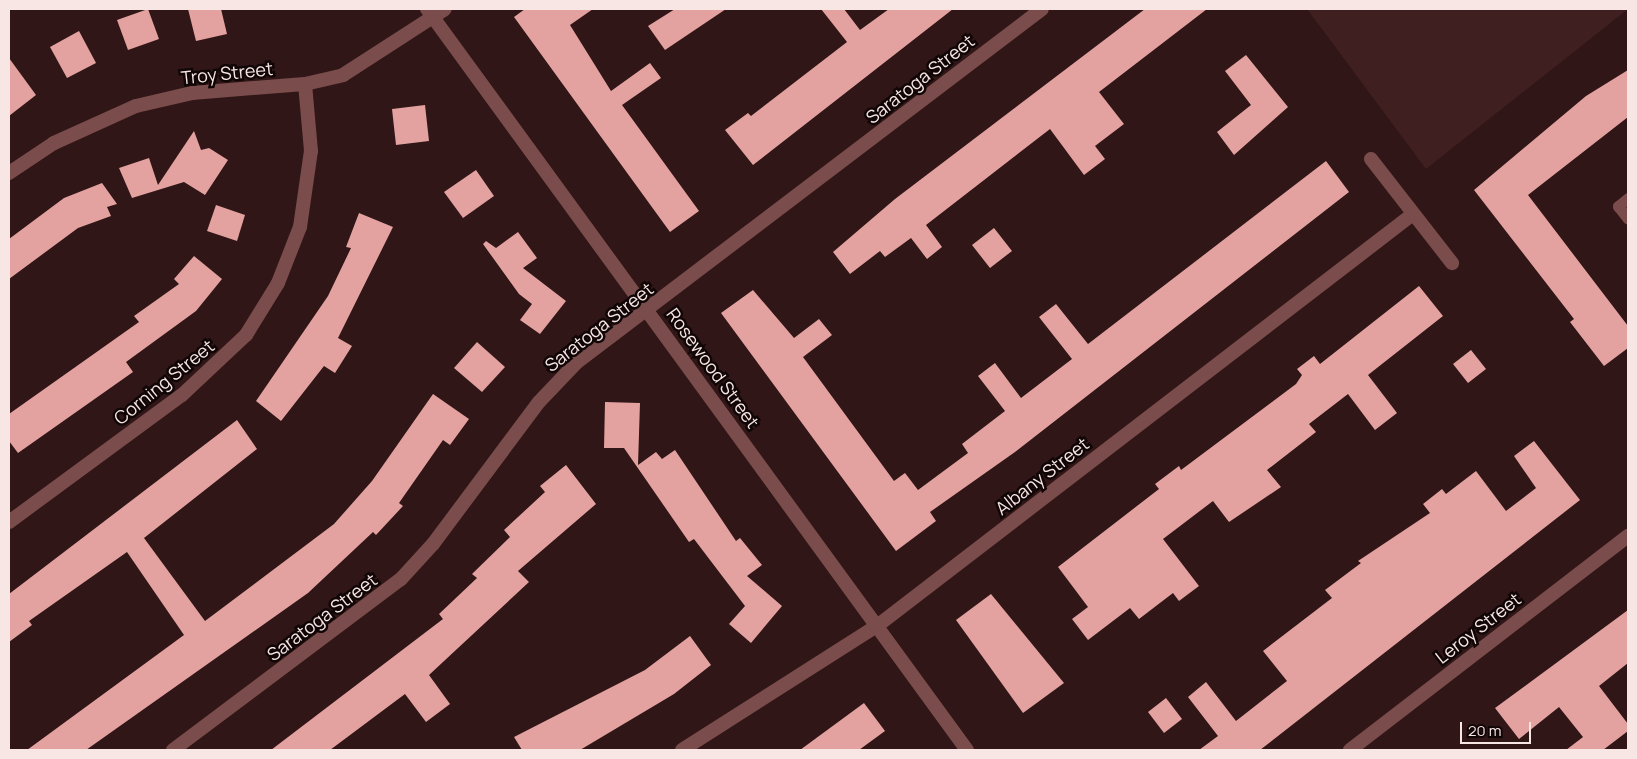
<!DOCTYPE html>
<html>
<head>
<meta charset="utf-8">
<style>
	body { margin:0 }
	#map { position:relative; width:1637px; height:759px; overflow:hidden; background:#301616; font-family:Manrope,sans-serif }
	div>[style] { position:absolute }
	.built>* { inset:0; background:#3f1f1f }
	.building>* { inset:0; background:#e3a2a0 }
	.service>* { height:11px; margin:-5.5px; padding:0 5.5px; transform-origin:5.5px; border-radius:5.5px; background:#7a4c4b }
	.minor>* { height:14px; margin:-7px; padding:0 7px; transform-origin:7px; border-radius:7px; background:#7a4c4b }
	.tertiary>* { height:14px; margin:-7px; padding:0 7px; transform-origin:7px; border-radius:7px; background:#7a4c4b }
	span { translate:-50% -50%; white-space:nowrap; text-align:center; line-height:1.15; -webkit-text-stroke:5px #100606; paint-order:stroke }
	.street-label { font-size:18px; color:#f8e6e5 }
	.frame { position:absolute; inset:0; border:10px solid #f8e6e5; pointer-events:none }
	.scale { position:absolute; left:1460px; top:722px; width:71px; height:22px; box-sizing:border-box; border:2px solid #f8e6e5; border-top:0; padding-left:6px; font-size:15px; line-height:18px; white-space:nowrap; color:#f8e6e5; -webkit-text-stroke:4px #100606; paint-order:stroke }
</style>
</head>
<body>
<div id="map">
	<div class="built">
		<i style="clip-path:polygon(1307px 9px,1628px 9px,1426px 169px)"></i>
	</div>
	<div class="building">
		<i style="clip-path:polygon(148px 9px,159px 39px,128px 50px,117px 20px)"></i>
		<i style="clip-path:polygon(188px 9px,221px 9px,227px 34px,196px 41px)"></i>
		<i style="clip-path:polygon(525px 9px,593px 9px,570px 25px,611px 91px,650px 63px,661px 78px,622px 105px,699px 211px,670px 232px,514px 17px)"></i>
		<i style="clip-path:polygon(675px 9px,726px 9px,665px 50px,648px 26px)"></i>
		<i style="clip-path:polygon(821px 9px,844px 9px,860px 30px,889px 9px,953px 9px,753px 165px,725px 130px,748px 113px,751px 116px,847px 42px)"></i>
		<i style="clip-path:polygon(1145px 9px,1207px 9px,1099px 92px,1124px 124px,1095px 146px,1105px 159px,1084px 175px,1050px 129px,926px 225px,942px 247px,927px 259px,911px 238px,885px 257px,880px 251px,850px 274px,833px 252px,895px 199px)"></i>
		<i style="clip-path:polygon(79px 31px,96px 63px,67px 78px,50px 47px)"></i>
		<i style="clip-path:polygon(1246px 55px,1288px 107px,1234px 155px,1217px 132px,1251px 105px,1225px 71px)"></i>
		<i style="clip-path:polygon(9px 58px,36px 95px,9px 116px)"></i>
		<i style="clip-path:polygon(1628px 70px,1628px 117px,1528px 195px,1628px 326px,1628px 348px,1604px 366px,1570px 322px,1574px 319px,1474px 190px,1586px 96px)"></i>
		<i style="clip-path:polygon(425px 105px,429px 141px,396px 145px,392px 109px)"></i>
		<i style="clip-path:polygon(194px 131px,201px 150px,209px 148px,228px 160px,205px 195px,184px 182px,132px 198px,119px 168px,149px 158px,158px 185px)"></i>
		<i style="clip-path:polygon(1326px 161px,1349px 192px,1015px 452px,930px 512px,936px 521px,896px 551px,721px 313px,753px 290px,794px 338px,819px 319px,832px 335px,803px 357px,894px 481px,905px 473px,918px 490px,968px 453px,962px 444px,1005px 411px,978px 376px,995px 363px,1021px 398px,1072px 359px,1039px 317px,1056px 304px,1088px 344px)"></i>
		<i style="clip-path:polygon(476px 170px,494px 196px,463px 218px,444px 192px)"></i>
		<i style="clip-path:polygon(102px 183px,117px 204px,107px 207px,111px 216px,78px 228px,9px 279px,9px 239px,64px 198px)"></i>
		<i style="clip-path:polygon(216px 205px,245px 215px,237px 241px,207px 231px)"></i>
		<i style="clip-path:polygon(359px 213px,393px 227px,338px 338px,352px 346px,335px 373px,324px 366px,281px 421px,256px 401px,328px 296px,351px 248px,346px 247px)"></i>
		<i style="clip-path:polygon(994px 228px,1012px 251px,990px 268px,972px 245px)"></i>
		<i style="clip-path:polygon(518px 232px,537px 258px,523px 268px,566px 301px,540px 334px,520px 320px,532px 304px,519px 294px,483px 244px,486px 241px,496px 248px)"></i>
		<i style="clip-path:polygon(194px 256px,222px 279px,196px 311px,126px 362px,133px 372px,18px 453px,9px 441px,9px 414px,139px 322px,134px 316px,179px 284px,174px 279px)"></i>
		<i style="clip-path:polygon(1419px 286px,1443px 316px,1368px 375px,1397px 413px,1375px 430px,1348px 394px,1309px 424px,1316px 432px,1267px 470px,1281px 487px,1229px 522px,1213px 501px,1163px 539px,1199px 586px,1179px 601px,1173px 593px,1139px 619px,1130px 608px,1088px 640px,1072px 619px,1088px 607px,1058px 567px,1159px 489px,1155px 484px,1179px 466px,1181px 470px,1296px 384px,1302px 375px,1297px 369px,1314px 356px,1320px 364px)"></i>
		<i style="clip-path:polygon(477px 342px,505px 367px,482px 392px,454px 368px)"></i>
		<i style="clip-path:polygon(1471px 350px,1486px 369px,1468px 383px,1453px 364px)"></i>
		<i style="clip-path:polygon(433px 394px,469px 419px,450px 445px,443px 440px,399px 503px,403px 506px,376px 535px,373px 532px,308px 593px,86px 750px,27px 750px,184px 635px,127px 552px,29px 621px,32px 625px,9px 642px,9px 594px,237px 420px,257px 449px,144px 538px,205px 621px,334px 524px,372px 481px)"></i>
		<i style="clip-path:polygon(605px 402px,640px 403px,638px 465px,656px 452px,662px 459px,675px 450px,736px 541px,740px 538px,762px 565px,747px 576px,782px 606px,751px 643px,729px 624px,745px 606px,694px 539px,689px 542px,624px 448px,604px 448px)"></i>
		<i style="clip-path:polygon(1534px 441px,1580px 500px,1260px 750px,1199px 750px,1218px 736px,1188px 697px,1206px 682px,1236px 721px,1287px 681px,1263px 651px,1332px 598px,1325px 590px,1361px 563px,1358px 561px,1430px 513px,1423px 504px,1442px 489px,1446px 494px,1476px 471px,1506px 511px,1536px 488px,1514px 456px)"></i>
		<i style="clip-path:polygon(566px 465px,596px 504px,518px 571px,529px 582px,429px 675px,450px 704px,426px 722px,405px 694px,330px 750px,271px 750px,443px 619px,439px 614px,477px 578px,472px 574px,510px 537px,504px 530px,545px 492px,540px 486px)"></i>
		<i style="clip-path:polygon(991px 594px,1064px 683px,1023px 713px,956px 620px)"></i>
		<i style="clip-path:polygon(1628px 610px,1628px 663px,1599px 686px,1628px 724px,1628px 731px,1603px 750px,1566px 750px,1583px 737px,1559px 707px,1519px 739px,1495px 708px)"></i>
		<i style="clip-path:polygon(690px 636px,711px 665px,674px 694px,580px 750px,522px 750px,514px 737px,645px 670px)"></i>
		<i style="clip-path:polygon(1166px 698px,1182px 719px,1164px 733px,1148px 712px)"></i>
		<i style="clip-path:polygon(864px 703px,885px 731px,859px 750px,800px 750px)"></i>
	</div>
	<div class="service">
		<i style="left:1628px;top:198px;width:13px;rotate:141deg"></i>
		<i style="left:1618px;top:206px;width:16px;rotate:52deg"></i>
	</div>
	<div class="minor">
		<i style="left:1371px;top:159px;width:132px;rotate:52.1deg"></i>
		<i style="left:9px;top:173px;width:54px;rotate:-33.7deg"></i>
		<i style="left:54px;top:143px;width:90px;rotate:-24.3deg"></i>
		<i style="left:136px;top:106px;width:57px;rotate:-13.1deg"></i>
		<i style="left:192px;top:93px;width:113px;rotate:-4.6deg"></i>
		<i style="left:305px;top:84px;width:39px;rotate:-13deg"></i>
		<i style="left:343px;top:75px;width:121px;rotate:-32.9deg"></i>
		<i style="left:9px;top:522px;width:215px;rotate:-36.3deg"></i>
		<i style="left:182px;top:395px;width:88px;rotate:-43.2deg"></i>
		<i style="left:246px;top:335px;width:61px;rotate:-58.4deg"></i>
		<i style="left:278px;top:283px;width:60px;rotate:-68.6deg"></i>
		<i style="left:300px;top:227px;width:77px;rotate:-81.8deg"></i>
		<i style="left:311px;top:151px;width:67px;rotate:-95.1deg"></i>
		<i style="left:173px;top:750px;width:285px;rotate:-36.9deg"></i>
		<i style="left:401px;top:579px;width:47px;rotate:-47.6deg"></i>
		<i style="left:433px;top:544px;width:177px;rotate:-53.3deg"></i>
		<i style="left:539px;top:402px;width:54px;rotate:-46.5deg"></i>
		<i style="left:576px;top:363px;width:585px;rotate:-37.22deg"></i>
		<i style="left:682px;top:750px;width:231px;rotate:-32.5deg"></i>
		<i style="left:877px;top:626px;width:676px;rotate:-37.55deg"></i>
		<i style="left:1350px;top:750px;width:351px;rotate:-37.6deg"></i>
	</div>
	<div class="tertiary">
		<i style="left:427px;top:9px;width:917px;rotate:53.92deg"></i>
	</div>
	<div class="street-label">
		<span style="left:227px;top:73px;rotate:-6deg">Troy Street</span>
		<span style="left:920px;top:79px;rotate:-38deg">Saratoga Street</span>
		<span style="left:599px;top:327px;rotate:-38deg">Saratoga Street</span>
		<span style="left:713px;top:368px;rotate:54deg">Rosewood Street</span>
		<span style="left:164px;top:382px;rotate:-39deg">Corning Street</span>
		<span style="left:1042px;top:476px;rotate:-38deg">Albany Street</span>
		<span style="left:322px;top:617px;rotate:-37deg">Saratoga Street</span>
		<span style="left:1478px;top:628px;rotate:-38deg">Leroy Street</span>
	</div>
	<div class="frame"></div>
	<div class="scale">20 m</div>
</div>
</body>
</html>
